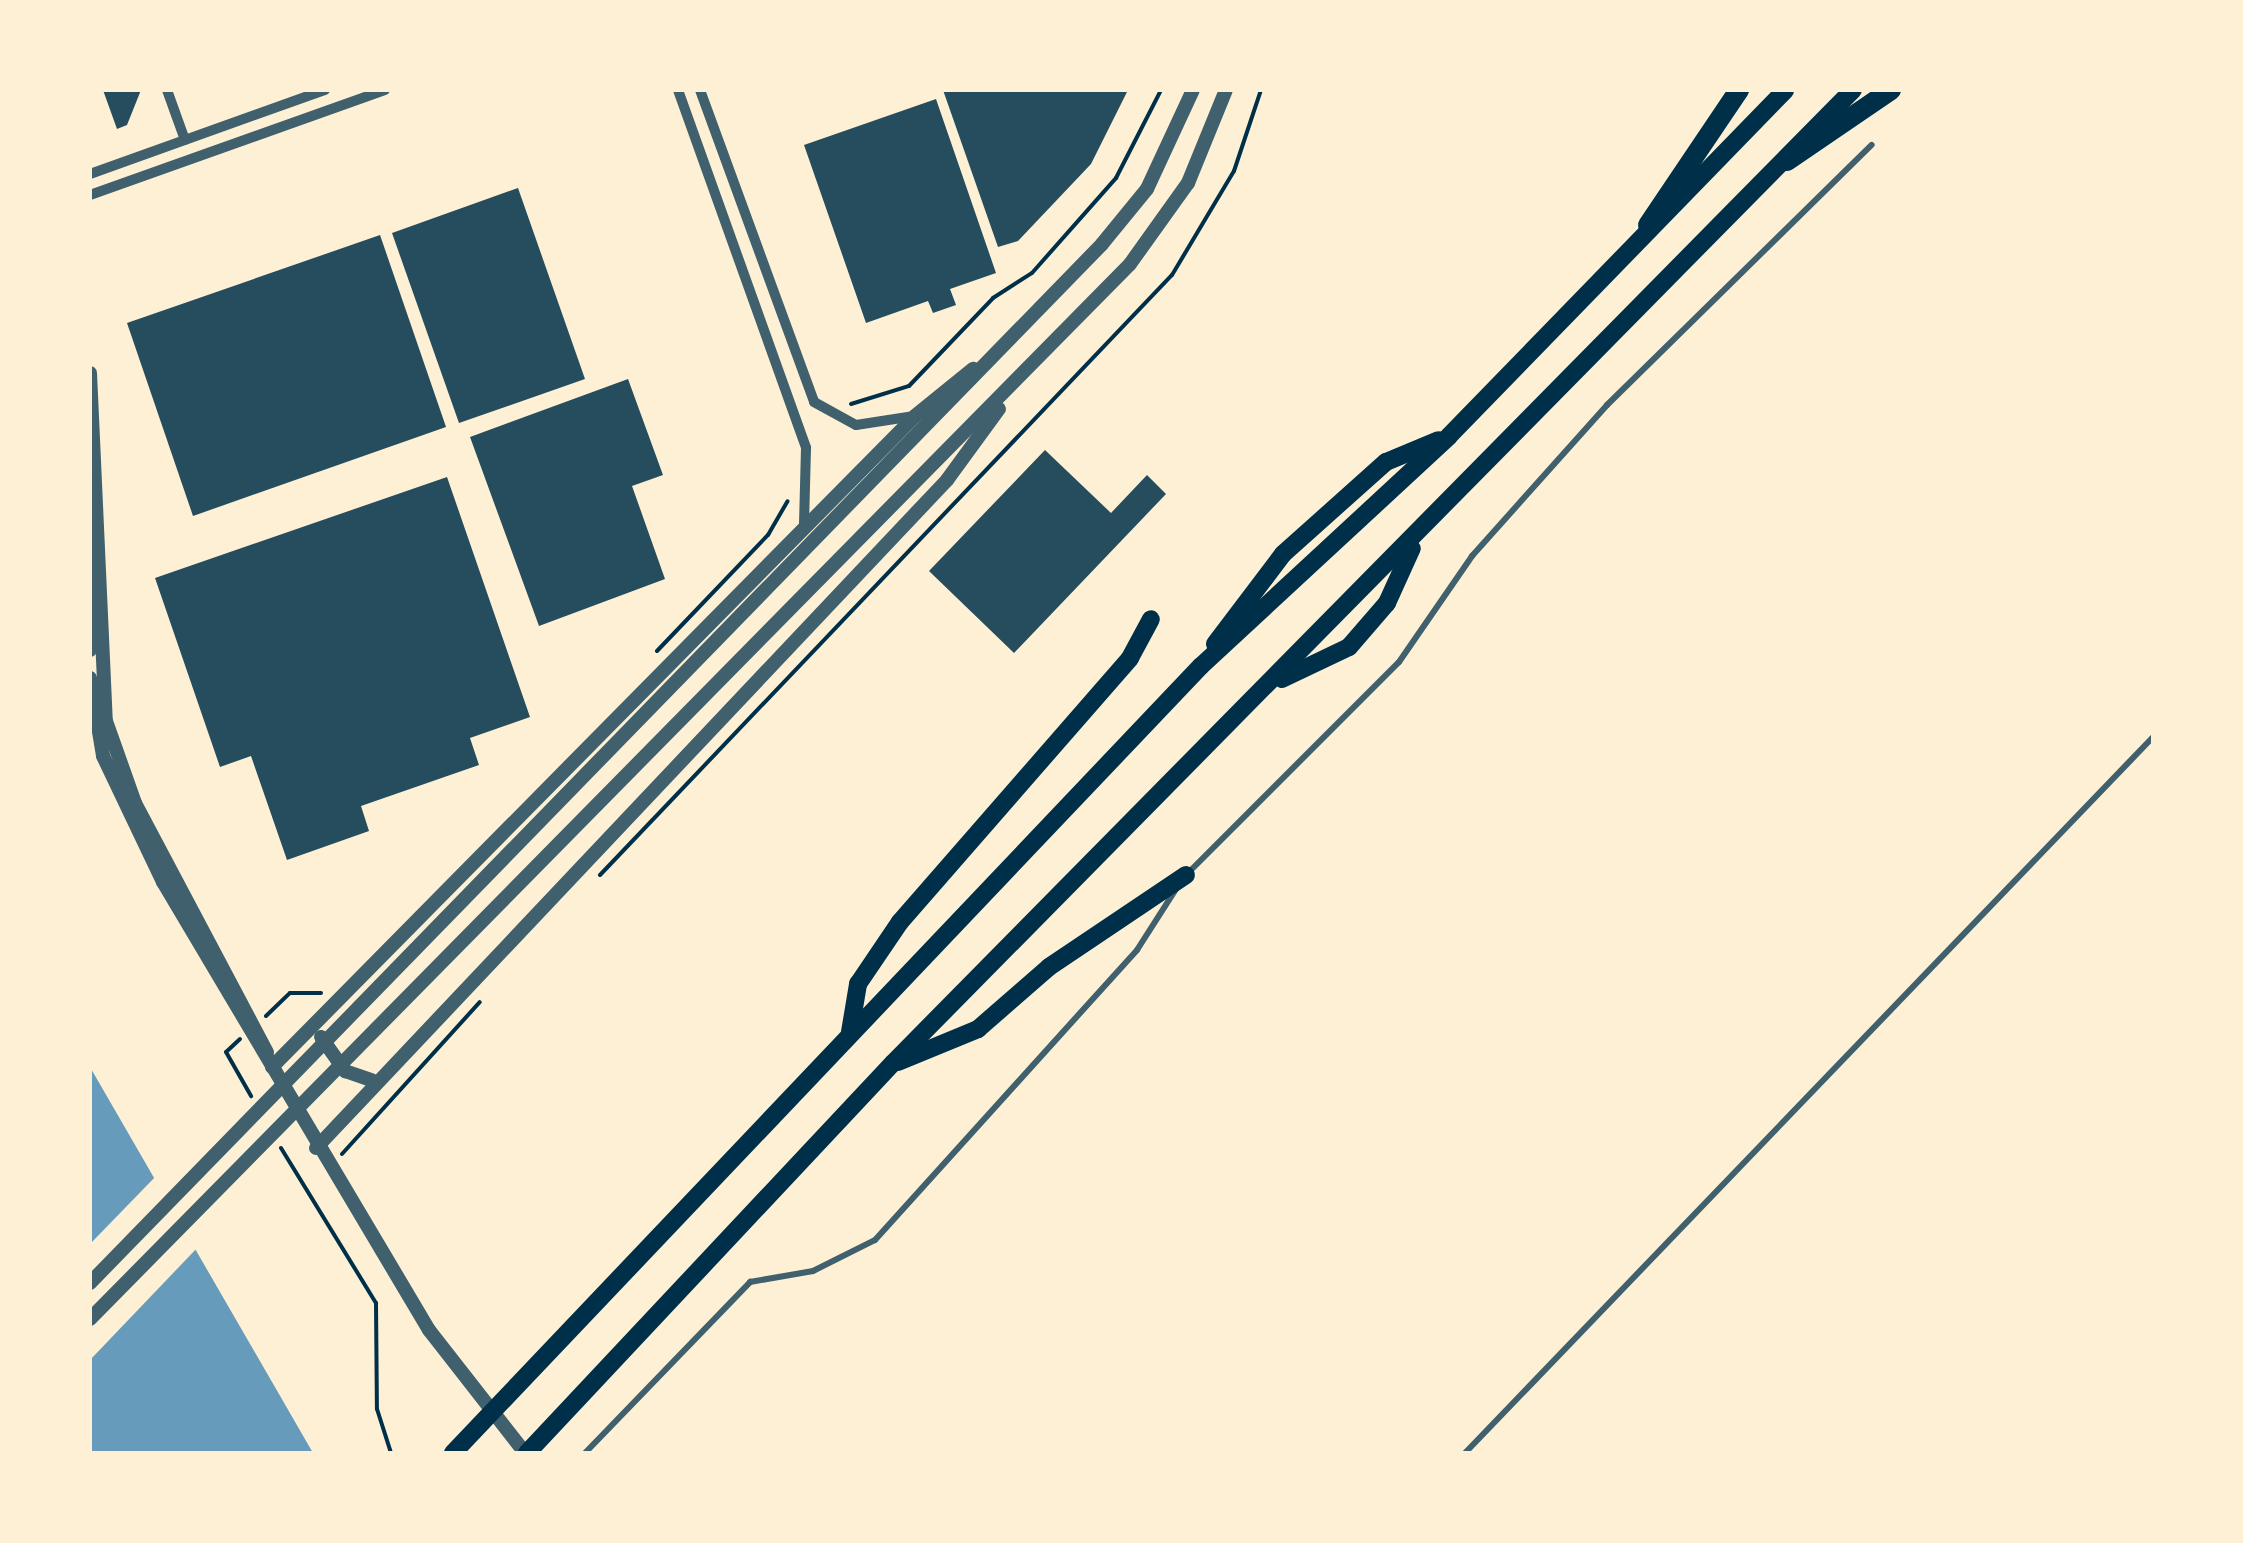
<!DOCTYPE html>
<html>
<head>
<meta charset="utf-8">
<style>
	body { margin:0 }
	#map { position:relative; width:2243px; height:1543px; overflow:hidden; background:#fdf0d5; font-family:"Public Sans",sans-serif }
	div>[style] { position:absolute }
	.water>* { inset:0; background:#669bbc }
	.pier>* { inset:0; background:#fdf0d5 }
	.building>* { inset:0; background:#264d5e }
	.path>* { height:4px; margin:-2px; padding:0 2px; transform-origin:2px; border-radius:2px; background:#003049 }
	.service>* { height:6px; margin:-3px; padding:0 3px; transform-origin:3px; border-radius:3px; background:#3f606c }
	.minor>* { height:10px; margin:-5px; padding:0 5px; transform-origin:5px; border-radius:5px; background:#3f606c }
	.tertiary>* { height:14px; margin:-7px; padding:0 7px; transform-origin:7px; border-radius:7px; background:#3f606c }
	.primary>* { height:18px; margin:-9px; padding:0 9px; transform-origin:9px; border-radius:9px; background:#003049 }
	.trunk>* { height:20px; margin:-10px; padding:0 10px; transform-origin:10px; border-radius:10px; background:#003049 }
	span { translate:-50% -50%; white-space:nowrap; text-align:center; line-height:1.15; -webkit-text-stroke:10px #fdf0d5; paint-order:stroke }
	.frame { position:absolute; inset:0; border:92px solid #fdf0d5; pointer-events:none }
</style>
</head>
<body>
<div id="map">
	<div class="water">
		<i style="clip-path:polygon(90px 1067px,313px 1453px,90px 1453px)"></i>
	</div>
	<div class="pier">
		<i style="clip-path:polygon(158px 1174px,199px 1246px,90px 1360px,90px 1244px)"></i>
	</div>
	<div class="building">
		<i style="clip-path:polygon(103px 90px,141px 90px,127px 125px,117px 129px)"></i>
		<i style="clip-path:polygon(943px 90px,1128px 90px,1091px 164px,1018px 241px,998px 247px)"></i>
		<i style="clip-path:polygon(936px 99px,996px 273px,950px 289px,956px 305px,933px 313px,928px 301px,866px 323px,804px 145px)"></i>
		<i style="clip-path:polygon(518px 188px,585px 379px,459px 423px,392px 233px)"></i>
		<i style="clip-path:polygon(380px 235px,446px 427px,193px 516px,127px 323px)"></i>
		<i style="clip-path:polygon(628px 379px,663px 475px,632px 486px,665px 579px,539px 626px,470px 437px)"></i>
		<i style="clip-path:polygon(1045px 450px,1111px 513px,1147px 475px,1166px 494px,1014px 653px,929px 571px)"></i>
		<i style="clip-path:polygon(447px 477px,530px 717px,470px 738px,479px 765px,361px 806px,369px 831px,287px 860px,251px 756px,220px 767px,155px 578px)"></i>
	</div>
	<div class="path">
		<i style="left:851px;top:404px;width:61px;rotate:-17.2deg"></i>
		<i style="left:909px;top:386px;width:122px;rotate:-46.3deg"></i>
		<i style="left:993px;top:298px;width:46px;rotate:-32.7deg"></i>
		<i style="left:1032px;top:273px;width:127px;rotate:-48.5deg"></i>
		<i style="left:1116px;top:178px;width:99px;rotate:-62.9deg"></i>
		<i style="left:657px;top:651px;width:161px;rotate:-46.3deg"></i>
		<i style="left:768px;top:535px;width:39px;rotate:-60deg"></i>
		<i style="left:600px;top:875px;width:829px;rotate:-46.37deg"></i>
		<i style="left:1172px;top:275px;width:121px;rotate:-59.2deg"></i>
		<i style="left:1234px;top:171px;width:85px;rotate:-71.6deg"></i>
		<i style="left:266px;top:1016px;width:33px;rotate:-44deg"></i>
		<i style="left:290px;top:993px;width:31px"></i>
		<i style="left:240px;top:1039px;width:19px;rotate:137deg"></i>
		<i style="left:226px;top:1052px;width:51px;rotate:60.4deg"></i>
		<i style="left:281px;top:1148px;width:182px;rotate:58.5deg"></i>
		<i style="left:376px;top:1303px;width:106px;rotate:89.5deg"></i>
		<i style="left:377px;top:1409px;width:46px;rotate:72.3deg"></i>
		<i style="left:342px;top:1154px;width:205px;rotate:-47.8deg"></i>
	</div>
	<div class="service">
		<i style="left:1186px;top:875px;width:301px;rotate:-45deg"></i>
		<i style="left:1399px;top:662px;width:129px;rotate:-55.4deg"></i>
		<i style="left:1472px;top:556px;width:203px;rotate:-48.2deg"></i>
		<i style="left:1607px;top:405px;width:371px;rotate:-44.5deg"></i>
		<i style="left:585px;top:1453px;width:238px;rotate:-46deg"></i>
		<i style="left:750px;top:1282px;width:64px;rotate:-9.9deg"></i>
		<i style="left:813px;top:1271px;width:69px;rotate:-26.6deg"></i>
		<i style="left:875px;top:1240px;width:391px;rotate:-47.9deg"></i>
		<i style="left:1137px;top:950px;width:72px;rotate:-57.4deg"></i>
		<i style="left:1465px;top:1453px;width:993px;rotate:-46.14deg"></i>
	</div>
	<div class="minor">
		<i style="left:167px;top:90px;width:53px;rotate:70.2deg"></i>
		<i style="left:678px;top:90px;width:380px;rotate:70.3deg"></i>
		<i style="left:806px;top:448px;width:78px;rotate:91.5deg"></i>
		<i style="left:700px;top:90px;width:332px;rotate:69.9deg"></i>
		<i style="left:814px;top:402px;width:48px;rotate:28.7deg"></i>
		<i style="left:856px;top:425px;width:59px;rotate:-8.8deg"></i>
		<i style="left:90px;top:174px;width:250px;rotate:-19.7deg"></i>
		<i style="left:90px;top:195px;width:313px;rotate:-19.6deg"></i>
	</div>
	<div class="tertiary">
		<i style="left:90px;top:373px;width:348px;rotate:87.4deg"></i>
		<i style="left:106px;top:721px;width:87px;rotate:70.5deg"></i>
		<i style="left:135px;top:803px;width:282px;rotate:62.1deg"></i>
		<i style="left:90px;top:484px;width:166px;rotate:90deg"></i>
		<i style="left:90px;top:678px;width:79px;rotate:80.5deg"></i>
		<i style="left:103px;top:756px;width:140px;rotate:64.5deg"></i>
		<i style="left:163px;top:882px;width:521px;rotate:59.3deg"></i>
		<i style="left:429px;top:1330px;width:156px;rotate:52deg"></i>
		<i style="left:321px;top:1037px;width:42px;rotate:54.8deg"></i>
		<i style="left:345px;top:1071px;width:28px;rotate:19deg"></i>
		<i style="left:272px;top:1067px;width:915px;rotate:-45.35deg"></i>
		<i style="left:915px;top:416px;width:75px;rotate:-39deg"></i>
		<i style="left:316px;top:1148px;width:919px;rotate:-46.63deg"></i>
		<i style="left:947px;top:480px;width:88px;rotate:-53.8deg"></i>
		<i style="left:90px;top:1283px;width:1450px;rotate:-45.75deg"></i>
		<i style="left:1102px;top:244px;width:71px;rotate:-50.7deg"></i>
		<i style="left:1147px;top:189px;width:109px;rotate:-65.1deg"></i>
		<i style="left:90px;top:1319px;width:1481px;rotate:-45.41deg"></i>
		<i style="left:1130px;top:264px;width:100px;rotate:-54.4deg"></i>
		<i style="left:1188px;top:183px;width:100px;rotate:-67.8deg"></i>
	</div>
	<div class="primary">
		<i style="left:1215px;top:644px;width:113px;rotate:-52.9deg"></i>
		<i style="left:1283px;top:554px;width:138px;rotate:-41.8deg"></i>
		<i style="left:1386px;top:462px;width:57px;rotate:-22.5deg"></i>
		<i style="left:1282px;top:679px;width:74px;rotate:-25.5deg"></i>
		<i style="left:1349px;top:647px;width:58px;rotate:-49.2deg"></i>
		<i style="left:1387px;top:603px;width:60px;rotate:-65.6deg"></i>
		<i style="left:850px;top:1032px;width:49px;rotate:-80.5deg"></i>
		<i style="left:858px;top:984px;width:75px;rotate:-55.9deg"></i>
		<i style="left:900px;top:922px;width:350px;rotate:-48.9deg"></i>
		<i style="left:1130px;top:658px;width:44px;rotate:-61.7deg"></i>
		<i style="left:898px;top:1062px;width:87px;rotate:-22.4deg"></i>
		<i style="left:978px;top:1029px;width:94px;rotate:-41.1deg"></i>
		<i style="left:1049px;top:967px;width:165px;rotate:-33.9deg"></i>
		<i style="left:453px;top:1453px;width:1086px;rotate:-46.46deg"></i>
		<i style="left:1201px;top:666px;width:338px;rotate:-42.8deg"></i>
		<i style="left:1449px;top:436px;width:482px;rotate:-45.8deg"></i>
		<i style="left:527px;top:1453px;width:535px;rotate:-46.82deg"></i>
		<i style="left:893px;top:1063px;width:1367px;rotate:-45.39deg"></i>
	</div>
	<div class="trunk">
		<i style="left:1787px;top:161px;width:126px;rotate:-34.3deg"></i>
		<i style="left:1648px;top:225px;width:163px;rotate:-56deg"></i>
	</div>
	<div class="frame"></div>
</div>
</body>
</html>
